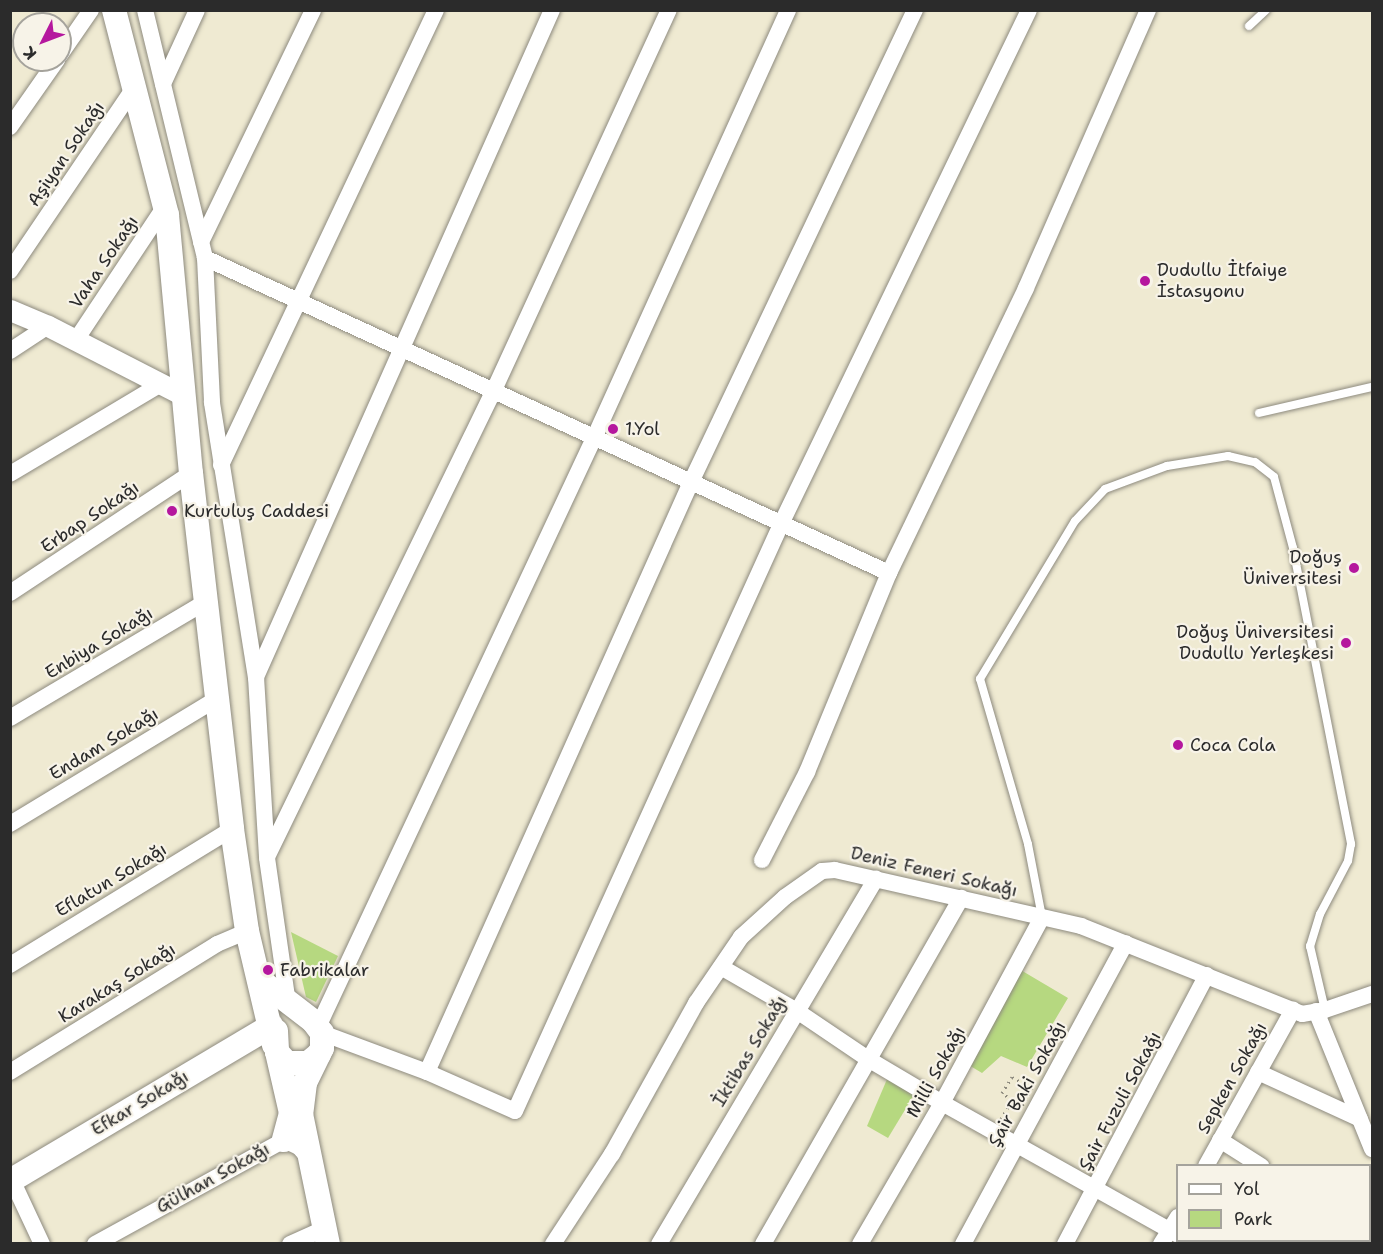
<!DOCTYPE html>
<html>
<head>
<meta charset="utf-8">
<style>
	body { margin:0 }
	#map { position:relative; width:1383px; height:1254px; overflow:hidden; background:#efead2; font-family:"Shantell Sans",sans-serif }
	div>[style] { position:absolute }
	.green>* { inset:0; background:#b6d880 }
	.path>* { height:3px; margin-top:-1.5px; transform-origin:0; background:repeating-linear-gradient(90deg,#8d8a7e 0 1.5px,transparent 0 6px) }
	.roads { filter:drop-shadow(0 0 2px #8d8a7e) drop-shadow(0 0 2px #8d8a7e) }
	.service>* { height:8px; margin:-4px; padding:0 4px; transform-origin:4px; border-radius:4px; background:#fff }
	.minor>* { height:16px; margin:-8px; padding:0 8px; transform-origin:8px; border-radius:8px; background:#fff }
	.tertiary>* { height:21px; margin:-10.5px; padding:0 10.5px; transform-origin:10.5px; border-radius:10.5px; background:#fff }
	.secondary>* { height:24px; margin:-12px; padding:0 12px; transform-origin:12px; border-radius:12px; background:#fff }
	.dots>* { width:16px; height:16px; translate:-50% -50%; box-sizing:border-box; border:3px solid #f7f3e8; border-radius:50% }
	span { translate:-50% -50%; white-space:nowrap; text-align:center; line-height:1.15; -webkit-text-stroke:4.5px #f7f3e8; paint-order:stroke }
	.street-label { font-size:18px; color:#2b2b2b }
	.poi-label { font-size:18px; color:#2b2b2b }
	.left { translate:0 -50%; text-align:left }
	.right { translate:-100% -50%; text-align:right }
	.frame { position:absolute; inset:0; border:12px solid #2b2b2b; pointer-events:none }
	.legend { position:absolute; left:1176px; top:1164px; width:195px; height:78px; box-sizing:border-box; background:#f7f3e8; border:2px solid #a5a39c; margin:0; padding:8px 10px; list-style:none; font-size:18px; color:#2b2b2b }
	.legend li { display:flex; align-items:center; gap:12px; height:30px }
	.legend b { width:30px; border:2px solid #a5a39c }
	.north { position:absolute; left:12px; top:12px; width:60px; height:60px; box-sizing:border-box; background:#f7f3e8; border:2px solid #a5a39c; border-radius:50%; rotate:228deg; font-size:16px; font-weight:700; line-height:24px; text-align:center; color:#2b2b2b }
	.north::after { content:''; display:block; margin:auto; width:21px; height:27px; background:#b5179e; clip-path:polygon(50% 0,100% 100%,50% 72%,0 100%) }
</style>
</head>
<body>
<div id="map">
	<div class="green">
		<i style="clip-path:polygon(291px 932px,338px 956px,316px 1002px,306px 997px)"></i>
		<i style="clip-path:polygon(1019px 969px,1068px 998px,1027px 1067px,1001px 1056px,982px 1073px,967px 1064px)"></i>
		<i style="clip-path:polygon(888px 1077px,914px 1095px,888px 1138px,867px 1126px)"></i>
	</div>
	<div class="path">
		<i style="left:1012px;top:1077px;width:23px;rotate:29deg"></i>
		<i style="left:1032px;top:1088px;width:21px;rotate:119deg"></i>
		<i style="left:1022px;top:1106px;width:24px;rotate:-147deg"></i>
		<i style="left:1002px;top:1093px;width:19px;rotate:-58deg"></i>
		<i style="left:1001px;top:1119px;width:22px;rotate:-60deg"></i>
	</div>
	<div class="roads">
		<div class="service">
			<i style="left:1249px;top:26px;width:23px;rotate:-43deg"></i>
			<i style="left:1259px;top:413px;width:116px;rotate:-13deg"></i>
			<i style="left:1042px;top:917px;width:74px;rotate:-100.9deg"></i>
			<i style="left:1028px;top:844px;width:172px;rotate:-106.2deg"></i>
			<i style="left:980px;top:679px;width:184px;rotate:-59deg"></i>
			<i style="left:1075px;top:521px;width:44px;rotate:-46.8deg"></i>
			<i style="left:1105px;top:489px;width:66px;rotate:-20.4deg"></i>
			<i style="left:1167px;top:466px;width:62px;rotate:-9.3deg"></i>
			<i style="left:1228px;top:456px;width:28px;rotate:13deg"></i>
			<i style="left:1255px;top:462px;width:24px;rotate:38deg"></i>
			<i style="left:1274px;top:477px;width:73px;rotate:75deg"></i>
			<i style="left:1293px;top:548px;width:302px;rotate:78.9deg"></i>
			<i style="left:1351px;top:844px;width:17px;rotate:100deg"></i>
			<i style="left:1348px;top:861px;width:60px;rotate:117.8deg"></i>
			<i style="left:1320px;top:914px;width:34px;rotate:107deg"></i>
			<i style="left:1310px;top:946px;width:66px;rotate:76.8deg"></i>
		</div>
		<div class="minor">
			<i style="left:145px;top:10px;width:255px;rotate:76.4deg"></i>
			<i style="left:205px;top:258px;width:145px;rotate:87.2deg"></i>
			<i style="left:212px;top:403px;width:278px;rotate:80.9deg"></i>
			<i style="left:256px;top:677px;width:181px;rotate:86.5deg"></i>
			<i style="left:267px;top:858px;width:148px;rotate:81.8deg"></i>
			<i style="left:60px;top:55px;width:55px;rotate:-55.4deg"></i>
			<i style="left:163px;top:84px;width:81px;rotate:-65.3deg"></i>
			<i style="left:10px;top:127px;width:82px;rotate:-55deg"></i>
			<i style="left:201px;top:242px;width:258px;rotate:-64.2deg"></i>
			<i style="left:205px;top:258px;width:753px;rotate:24.73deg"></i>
			<i style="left:10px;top:271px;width:221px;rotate:-55.9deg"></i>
			<i style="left:76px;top:340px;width:161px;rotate:-56.4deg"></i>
			<i style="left:10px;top:351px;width:45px;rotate:-33.3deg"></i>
			<i style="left:221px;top:465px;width:503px;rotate:-64.71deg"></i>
			<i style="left:10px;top:474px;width:176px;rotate:-30.8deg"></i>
			<i style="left:10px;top:593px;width:217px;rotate:-33.5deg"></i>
			<i style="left:256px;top:677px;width:730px;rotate:-66.07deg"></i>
			<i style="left:10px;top:718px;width:229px;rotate:-30.7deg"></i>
			<i style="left:10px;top:824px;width:243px;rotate:-31.2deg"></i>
			<i style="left:268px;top:855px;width:517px;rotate:-64.08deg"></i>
			<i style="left:494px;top:390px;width:418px;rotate:-65.3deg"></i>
			<i style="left:762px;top:860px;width:99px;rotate:-62.9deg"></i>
			<i style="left:807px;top:772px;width:215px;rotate:-67.6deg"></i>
			<i style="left:889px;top:573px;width:316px;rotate:-64.3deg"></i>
			<i style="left:1026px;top:288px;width:304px;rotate:-66.3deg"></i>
			<i style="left:10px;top:965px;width:260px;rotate:-31.5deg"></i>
			<i style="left:721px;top:967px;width:88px;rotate:30.1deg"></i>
			<i style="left:797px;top:1011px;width:86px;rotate:34.1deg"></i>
			<i style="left:868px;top:1059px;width:86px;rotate:30.7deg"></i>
			<i style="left:942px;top:1103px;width:270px;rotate:29.2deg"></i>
			<i style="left:1316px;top:1011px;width:149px;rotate:67.9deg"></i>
			<i style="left:318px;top:1027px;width:653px;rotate:-64.89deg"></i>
			<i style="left:595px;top:436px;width:468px;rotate:-65.6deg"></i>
			<i style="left:322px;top:1033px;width:112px;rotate:20.4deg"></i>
			<i style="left:427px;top:1072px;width:96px;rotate:23.9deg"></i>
			<i style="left:515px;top:1111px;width:647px;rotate:-65.61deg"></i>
			<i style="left:782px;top:522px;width:568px;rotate:-64.25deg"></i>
			<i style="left:10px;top:1072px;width:243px;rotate:-31.7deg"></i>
			<i style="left:217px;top:944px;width:33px;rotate:-23deg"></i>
			<i style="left:427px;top:1072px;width:649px;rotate:-65.89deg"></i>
			<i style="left:692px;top:480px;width:520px;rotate:-64.62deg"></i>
			<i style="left:1258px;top:1072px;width:112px;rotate:24.7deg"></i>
			<i style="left:1220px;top:1140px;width:49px;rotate:32.4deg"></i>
			<i style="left:1206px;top:1166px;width:179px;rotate:-60.9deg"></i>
			<i style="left:12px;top:1180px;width:71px;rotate:64.9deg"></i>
			<i style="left:1370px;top:1231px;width:3px;rotate:45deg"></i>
			<i style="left:1188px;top:1240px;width:7px;rotate:34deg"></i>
			<i style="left:95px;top:1244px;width:216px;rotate:-28.8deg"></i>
			<i style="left:284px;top:1140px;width:17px;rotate:25deg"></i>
			<i style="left:299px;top:1147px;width:18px;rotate:49deg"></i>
			<i style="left:290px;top:1244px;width:39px;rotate:-24deg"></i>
			<i style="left:553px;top:1244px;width:108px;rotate:-56.8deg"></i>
			<i style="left:612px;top:1154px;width:173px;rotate:-60.9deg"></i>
			<i style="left:696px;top:1003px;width:80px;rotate:-55.7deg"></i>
			<i style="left:741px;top:937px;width:59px;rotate:-42.3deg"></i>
			<i style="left:785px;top:897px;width:45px;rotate:-35.1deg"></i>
			<i style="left:822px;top:871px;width:13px;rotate:-4deg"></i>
			<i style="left:835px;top:870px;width:252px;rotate:12.8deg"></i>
			<i style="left:1081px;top:926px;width:238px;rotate:21.7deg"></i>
			<i style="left:1302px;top:1014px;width:23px;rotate:-10deg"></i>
			<i style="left:1325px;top:1010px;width:50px;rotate:-18.8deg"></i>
			<i style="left:659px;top:1244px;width:425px;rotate:-59.3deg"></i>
			<i style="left:763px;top:1244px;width:399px;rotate:-60.2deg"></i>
			<i style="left:860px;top:1244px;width:163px;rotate:-59.8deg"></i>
			<i style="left:942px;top:1103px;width:211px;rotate:-61.7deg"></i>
			<i style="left:963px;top:1244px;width:342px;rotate:-61.6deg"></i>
			<i style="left:1065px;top:1244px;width:304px;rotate:-62.2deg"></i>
			<i style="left:1161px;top:1244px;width:32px;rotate:-58deg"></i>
		</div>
		<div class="tertiary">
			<i style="left:10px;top:310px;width:41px;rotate:22.8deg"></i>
			<i style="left:48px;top:326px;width:152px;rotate:27.1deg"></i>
		</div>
		<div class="secondary">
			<i style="left:114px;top:10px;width:212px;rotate:75.5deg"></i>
			<i style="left:167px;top:215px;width:259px;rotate:84.7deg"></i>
			<i style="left:191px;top:473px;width:358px;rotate:83.4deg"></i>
			<i style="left:232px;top:829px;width:103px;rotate:81.6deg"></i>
			<i style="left:247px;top:931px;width:117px;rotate:76.7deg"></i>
			<i style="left:261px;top:981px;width:66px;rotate:37.6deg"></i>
			<i style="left:313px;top:1021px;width:15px;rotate:53deg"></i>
			<i style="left:322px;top:1033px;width:15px;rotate:90deg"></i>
			<i style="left:322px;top:1048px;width:39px;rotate:116deg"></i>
			<i style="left:305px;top:1083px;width:31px;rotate:97deg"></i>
			<i style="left:301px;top:1114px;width:133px;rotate:78.3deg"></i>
			<i style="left:276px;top:1031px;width:21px;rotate:87deg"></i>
			<i style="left:277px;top:1052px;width:15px;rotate:48deg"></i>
			<i style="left:287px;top:1063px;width:21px"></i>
			<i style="left:308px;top:1063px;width:14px;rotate:-39deg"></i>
			<i style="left:277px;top:1052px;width:63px;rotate:77.1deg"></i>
			<i style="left:291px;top:1113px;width:28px;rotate:105deg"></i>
			<i style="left:10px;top:1181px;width:304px;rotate:-30.7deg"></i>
		</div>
	</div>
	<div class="dots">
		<i style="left:1145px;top:281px;background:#b5179e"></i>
		<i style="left:613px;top:429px;background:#b5179e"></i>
		<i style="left:172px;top:511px;background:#b5179e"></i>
		<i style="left:1354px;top:568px;background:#b5179e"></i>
		<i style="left:1346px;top:643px;background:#b5179e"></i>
		<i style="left:1178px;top:745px;background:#b5179e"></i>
		<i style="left:268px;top:970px;background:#b5179e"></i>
	</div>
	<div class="street-label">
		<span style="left:66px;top:154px;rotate:-56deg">Aşiyan Sokağı</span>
		<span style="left:104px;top:262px;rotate:-56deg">Vaha Sokağı</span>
		<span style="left:90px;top:517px;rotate:-34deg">Erbap Sokağı</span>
		<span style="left:99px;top:643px;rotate:-31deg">Enbiya Sokağı</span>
		<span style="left:104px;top:744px;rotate:-31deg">Endam Sokağı</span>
		<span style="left:934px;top:872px;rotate:13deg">Deniz Feneri Sokağı</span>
		<span style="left:111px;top:880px;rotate:-31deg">Eflatun Sokağı</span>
		<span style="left:117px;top:983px;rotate:-32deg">Karakaş Sokağı</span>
		<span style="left:750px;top:1051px;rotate:-59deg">İktibas Sokağı</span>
		<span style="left:936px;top:1072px;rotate:-61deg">Milli Sokağı</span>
		<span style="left:1232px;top:1078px;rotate:-61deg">Sepken Sokağı</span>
		<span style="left:1027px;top:1084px;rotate:-61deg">Şair Baki Sokağı</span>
		<span style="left:1120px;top:1101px;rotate:-62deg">Şair Fuzuli Sokağı</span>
		<span style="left:140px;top:1103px;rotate:-31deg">Efkar Sokağı</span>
		<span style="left:213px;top:1178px;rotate:-29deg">Gülhan Sokağı</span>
	</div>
	<div class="poi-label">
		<span class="left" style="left:1157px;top:281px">Dudullu İtfaiye<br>İstasyonu</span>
		<span class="left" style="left:625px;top:429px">1.Yol</span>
		<span class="left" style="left:184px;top:511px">Kurtuluş Caddesi</span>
		<span class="right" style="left:1342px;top:568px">Doğuş<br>Üniversitesi</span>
		<span class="right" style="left:1334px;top:643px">Doğuş Üniversitesi<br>Dudullu Yerleşkesi</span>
		<span class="left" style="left:1190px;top:745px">Coca Cola</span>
		<span class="left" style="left:280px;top:970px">Fabrikalar</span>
	</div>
	<div class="frame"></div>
	<ul class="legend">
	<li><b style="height:8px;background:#fff"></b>Yol</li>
	<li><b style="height:16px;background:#b6d880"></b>Park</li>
	</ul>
	<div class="north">K</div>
</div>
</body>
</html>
